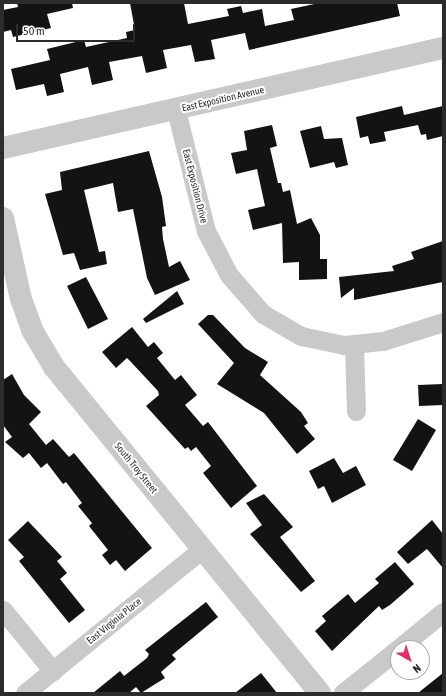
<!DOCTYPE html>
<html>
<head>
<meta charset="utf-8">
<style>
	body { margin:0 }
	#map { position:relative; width:446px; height:696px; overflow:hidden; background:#fff; font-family:"Asap Condensed",sans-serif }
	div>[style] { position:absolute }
	.building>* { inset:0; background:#131313 }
	.minor>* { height:19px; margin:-9.5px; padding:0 9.5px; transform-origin:9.5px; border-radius:9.5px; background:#c9c9c9 }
	.tertiary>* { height:22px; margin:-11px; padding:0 11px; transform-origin:11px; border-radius:11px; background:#c9c9c9 }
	span { translate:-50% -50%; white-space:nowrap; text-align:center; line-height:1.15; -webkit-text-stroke:4px #fff; paint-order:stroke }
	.street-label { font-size:10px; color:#2c2c2c }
	.frame { position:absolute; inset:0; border:4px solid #2c2c2c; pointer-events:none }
	.north { position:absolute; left:390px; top:640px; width:40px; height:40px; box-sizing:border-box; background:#fff; border:1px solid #ababab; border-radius:50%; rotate:141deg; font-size:11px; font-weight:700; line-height:16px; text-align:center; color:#2c2c2c }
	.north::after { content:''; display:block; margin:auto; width:14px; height:18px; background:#e32e64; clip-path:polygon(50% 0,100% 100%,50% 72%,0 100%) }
	.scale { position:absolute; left:16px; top:24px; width:119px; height:18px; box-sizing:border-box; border:2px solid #2c2c2c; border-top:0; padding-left:5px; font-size:12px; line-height:14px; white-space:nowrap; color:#2c2c2c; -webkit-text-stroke:3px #fff; paint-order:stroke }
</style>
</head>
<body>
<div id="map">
	<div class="building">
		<i style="clip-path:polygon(17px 3px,72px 3px,73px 8px,47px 14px,51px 28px,13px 37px,11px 30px,3px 32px,3px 10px,18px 7px)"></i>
		<i style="clip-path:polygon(130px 3px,184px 3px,188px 24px,229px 16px,227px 9px,241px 6px,243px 13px,262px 9px,265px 26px,294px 20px,291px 9px,319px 3px,397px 3px,400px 16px,249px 50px,245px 33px,211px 40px,215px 59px,195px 62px,191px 45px,163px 50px,167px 68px,146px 73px,142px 56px,109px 62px,113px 80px,92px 85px,88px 67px,60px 74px,64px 92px,47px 96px,44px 84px,16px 90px,11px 69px,50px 60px,47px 49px,84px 40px,86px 47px,127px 38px,126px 32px,135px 30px)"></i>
		<i style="clip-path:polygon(402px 106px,404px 115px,443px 106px,443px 136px,427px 140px,426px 134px,421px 135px,418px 125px,384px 132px,386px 141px,370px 144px,368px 136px,360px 138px,356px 117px)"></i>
		<i style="clip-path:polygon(272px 125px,277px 146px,270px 148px,278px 183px,281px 183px,283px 192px,290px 190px,297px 224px,311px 218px,320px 235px,320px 259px,327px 259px,327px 279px,299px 280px,299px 262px,283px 263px,282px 223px,253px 230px,248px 210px,265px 206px,257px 169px,236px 174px,231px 153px,247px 150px,244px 131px)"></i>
		<i style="clip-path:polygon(321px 126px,324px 139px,342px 138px,348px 165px,336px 168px,334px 162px,310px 168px,300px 131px)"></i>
		<i style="clip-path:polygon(149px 151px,162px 197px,166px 226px,162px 227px,163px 239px,169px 267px,180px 261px,190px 280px,155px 295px,147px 278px,133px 209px,118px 212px,113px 183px,84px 190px,99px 252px,105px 251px,107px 264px,80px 270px,74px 253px,63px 255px,45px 194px,62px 190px,60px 172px)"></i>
		<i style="clip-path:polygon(443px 241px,443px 282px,354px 300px,354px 288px,341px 298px,339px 277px,394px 271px,392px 266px,414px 259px,411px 252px)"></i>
		<i style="clip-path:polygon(86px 277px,108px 319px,88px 329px,67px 286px)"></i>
		<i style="clip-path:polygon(177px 291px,184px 304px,146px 323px,143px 319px)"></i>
		<i style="clip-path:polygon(208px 315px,213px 315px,245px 348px,268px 362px,260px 375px,301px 412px,308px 423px,304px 426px,315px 439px,297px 454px,264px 413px,217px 384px,234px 363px,198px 324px)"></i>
		<i style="clip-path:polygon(132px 327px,148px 347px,154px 342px,163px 353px,157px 358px,175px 380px,181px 375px,197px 395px,185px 405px,203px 426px,208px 422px,257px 486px,231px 508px,203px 473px,211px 466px,196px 447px,191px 451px,188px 447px,185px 449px,146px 406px,159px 395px,158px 391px,131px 362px,127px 358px,116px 368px,102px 352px)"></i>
		<i style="clip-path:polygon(12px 374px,24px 395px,41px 412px,29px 424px,46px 445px,53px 439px,69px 457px,74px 453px,152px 548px,125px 571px,116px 560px,110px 565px,102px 555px,108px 550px,89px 526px,92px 523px,78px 506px,82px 503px,66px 482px,63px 484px,47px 463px,41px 468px,29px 453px,23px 458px,5px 442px,12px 437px,3px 425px,3px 380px)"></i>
		<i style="clip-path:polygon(443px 384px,443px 405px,419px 406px,418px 385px)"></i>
		<i style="clip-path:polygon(418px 419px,436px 430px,412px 471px,393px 460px)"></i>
		<i style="clip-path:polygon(334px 458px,343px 473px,356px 466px,366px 485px,332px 503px,324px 486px,318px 489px,309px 471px)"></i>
		<i style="clip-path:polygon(264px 494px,293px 527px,280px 537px,315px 581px,301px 592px,250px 534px,262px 525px,246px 503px)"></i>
		<i style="clip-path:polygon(432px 520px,443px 534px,443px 568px,427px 549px,408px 564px,397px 552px)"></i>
		<i style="clip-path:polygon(28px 521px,62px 557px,57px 561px,67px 573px,60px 579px,85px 610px,69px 623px,19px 561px,24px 557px,8px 540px)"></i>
		<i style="clip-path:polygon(395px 562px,414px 584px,390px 605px,382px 610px,379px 606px,332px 651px,315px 631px,326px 621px,322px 616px,348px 594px,355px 603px,379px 583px,375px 579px)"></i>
		<i style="clip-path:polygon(206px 602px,218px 617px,172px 655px,176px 659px,161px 672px,165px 678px,141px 693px,136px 687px,129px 693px,93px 693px,120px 671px,124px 676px,147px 658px,149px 654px,145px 650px)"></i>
		<i style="clip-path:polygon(261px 673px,277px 693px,235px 693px)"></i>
		<i style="clip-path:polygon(443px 673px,443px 693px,418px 693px)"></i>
	</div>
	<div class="minor">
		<i style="left:176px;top:110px;width:125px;rotate:76.1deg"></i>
		<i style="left:206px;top:231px;width:50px;rotate:62.4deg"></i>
		<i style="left:229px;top:275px;width:52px;rotate:48.9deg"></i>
		<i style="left:263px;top:314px;width:44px;rotate:30.1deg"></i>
		<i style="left:301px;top:336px;width:44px;rotate:11.8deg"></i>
		<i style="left:344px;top:345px;width:39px;rotate:-6deg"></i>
		<i style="left:383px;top:341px;width:63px;rotate:-17.6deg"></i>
		<i style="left:354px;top:345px;width:66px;rotate:88.3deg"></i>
		<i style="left:3px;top:610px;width:79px;rotate:50.7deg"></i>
		<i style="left:399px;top:648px;width:57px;rotate:-39.3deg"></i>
		<i style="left:25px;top:693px;width:228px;rotate:-39.1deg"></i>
		<i style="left:343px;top:693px;width:70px;rotate:-38.7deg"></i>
	</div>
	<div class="tertiary">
		<i style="left:3px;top:148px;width:451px;rotate:-12.8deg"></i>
		<i style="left:3px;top:218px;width:83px;rotate:77.5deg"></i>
		<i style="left:21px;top:299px;width:33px;rotate:70deg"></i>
		<i style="left:32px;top:330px;width:43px;rotate:59.3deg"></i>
		<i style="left:54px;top:367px;width:421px;rotate:50.8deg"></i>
	</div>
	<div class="street-label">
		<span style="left:223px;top:99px;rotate:-13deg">East Exposition Avenue</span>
		<span style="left:195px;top:186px;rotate:76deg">East Exposition Drive</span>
		<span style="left:136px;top:468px;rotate:51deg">South Troy Street</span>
		<span style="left:114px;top:621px;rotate:-39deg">East Virginia Place</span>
	</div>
	<div class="frame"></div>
	<div class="north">N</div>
	<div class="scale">50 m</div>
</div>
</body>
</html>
